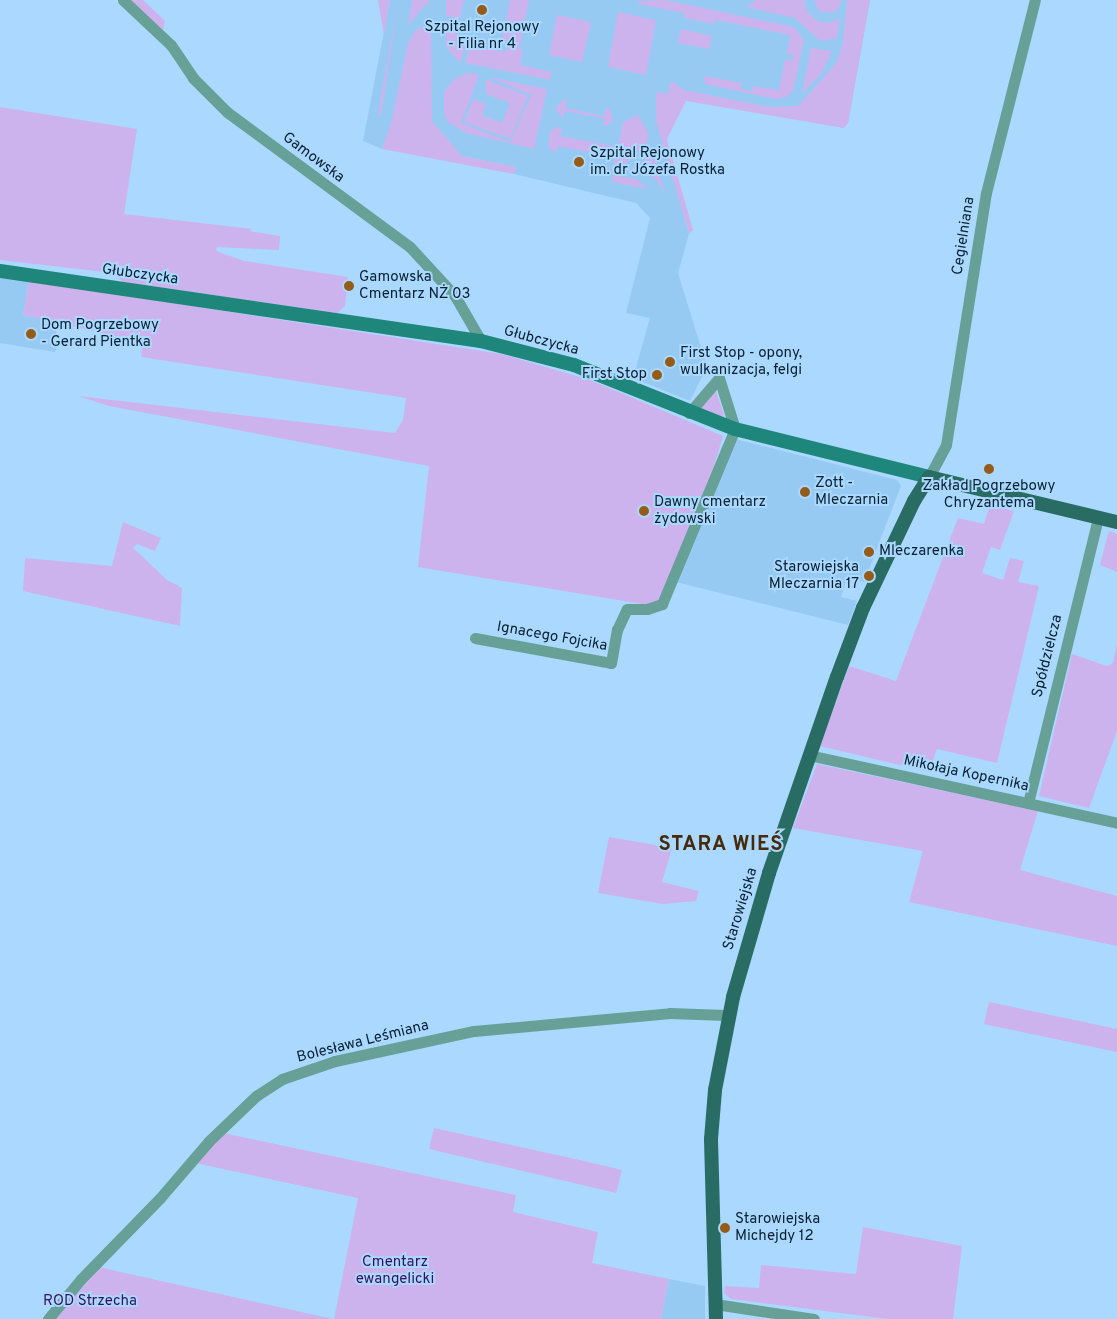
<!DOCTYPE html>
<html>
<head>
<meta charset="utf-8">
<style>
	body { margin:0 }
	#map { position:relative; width:1117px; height:1319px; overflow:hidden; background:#aad8fe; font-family:Overpass,sans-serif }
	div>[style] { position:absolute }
	.built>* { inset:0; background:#97caf3 }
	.green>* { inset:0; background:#ccb3ee }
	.minor>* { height:11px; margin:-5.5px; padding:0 5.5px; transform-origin:5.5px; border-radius:5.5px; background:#67a097 }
	.secondary>* { height:14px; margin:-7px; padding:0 7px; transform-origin:7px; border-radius:7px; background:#1e867a }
	.primary>* { height:14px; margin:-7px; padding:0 7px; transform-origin:7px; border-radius:7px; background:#296c63 }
	.dots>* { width:14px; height:14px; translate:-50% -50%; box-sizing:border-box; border:2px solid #aad8fe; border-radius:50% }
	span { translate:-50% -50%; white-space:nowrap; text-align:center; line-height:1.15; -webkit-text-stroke:4px #aad8fe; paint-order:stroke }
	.poi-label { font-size:15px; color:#092132 }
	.left { translate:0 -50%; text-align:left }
	.right { translate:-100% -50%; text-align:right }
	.street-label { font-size:15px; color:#092132 }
	.park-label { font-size:15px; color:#3b0f60 }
	.district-label { font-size:20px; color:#462a0c; font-weight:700; letter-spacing:1px }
</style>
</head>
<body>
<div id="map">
	<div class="built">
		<i style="clip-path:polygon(390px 0,870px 0,848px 123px,844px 128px,681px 94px,661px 134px,689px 234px,678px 273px,707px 367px,690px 401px,633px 378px,650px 318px,626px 313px,650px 218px,636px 203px,514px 174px,515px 167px,462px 156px,382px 149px,363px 141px)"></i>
		<i style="clip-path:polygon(0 277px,29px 281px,23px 315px,54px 321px,58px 344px,55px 352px,0 343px)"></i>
		<i style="clip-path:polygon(735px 439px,897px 480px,901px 486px,864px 582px,847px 578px,841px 597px,857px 601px,848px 625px,676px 582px)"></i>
		<i style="clip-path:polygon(669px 1279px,705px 1286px,705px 1319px,661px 1319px)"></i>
	</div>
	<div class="green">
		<i style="clip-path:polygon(127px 0,143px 0,165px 21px,163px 30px)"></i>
		<i style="clip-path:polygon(378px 0,390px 0,384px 35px)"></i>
		<i style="clip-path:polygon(399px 0,381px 114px,378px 115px,383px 85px)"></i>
		<i style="clip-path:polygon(412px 0,430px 0,408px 25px)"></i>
		<i style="clip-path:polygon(446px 0,464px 0,460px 18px,446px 16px)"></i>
		<i style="clip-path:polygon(510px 0,529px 0,519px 49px,523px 50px,520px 65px,552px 72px,550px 80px,466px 63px,469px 44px,506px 52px,509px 41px,502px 39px)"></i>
		<i style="clip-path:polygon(665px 0,794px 27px,804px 40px,793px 91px,786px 97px,776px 99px,705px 84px,704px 76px,742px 83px,741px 89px,752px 91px,753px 86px,779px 90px,785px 59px,792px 61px,793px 55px,787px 53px,790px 35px,715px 20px,714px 24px,684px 18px,684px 13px,638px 4px,639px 1px)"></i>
		<i style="clip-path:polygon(756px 0,804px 0,807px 11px,816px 20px,826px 23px,840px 19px,837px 38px,820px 41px,795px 18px,747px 7px)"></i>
		<i style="clip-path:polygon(814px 0,842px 0,837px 11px,828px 13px,819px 11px)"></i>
		<i style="clip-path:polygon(847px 0,870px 0,848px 123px,844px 128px,686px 101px,667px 139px,693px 230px,689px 234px,656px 121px,656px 92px,668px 94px,671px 81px,684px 90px,769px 107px,798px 106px,837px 62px,843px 42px)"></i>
		<i style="clip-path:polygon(618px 12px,656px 20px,646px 75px,608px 67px)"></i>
		<i style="clip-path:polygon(557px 15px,591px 22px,582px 62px,549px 55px)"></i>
		<i style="clip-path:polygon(446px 20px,460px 22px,456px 41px,466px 44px,460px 63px,446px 47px)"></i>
		<i style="clip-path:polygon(431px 23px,432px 121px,462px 156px,516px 167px,514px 174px,382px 149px,392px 120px,408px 43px,416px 30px)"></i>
		<i style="clip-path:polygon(681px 29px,712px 36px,709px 49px,678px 43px)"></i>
		<i style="clip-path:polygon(811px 48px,832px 51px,821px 74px,802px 93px)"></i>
		<i style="clip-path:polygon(469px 73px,479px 75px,461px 123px,510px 142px,531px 95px,489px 77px,547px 89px,534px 149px,466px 133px,448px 122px,444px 114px,444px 91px,456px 78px)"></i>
		<i style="clip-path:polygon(485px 79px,528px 96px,510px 139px,464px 122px,473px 99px,486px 104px,482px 115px,502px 123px,510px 103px,486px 94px)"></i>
		<i style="clip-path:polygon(563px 100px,567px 100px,565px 108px,604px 116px,606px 109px,610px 109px,613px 120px,607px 126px,603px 125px,604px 118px,565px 111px,563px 118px,555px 109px)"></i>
		<i style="clip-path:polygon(0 107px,137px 129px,124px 214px,252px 229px,249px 231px,280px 236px,279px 250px,217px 247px,216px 251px,244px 261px,348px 277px,345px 306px,337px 313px,123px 282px,113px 273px,0 260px)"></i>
		<i style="clip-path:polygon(638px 115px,648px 133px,647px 143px,626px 163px,614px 165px,615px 157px,558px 146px,556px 153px,548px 147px,550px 131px,557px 127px,562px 128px,560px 136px,618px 147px,623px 122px)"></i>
		<i style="clip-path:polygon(652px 148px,664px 192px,655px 178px,632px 168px,643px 162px)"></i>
		<i style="clip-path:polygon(613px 175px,636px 179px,648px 189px,612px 182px)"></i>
		<i style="clip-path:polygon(29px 281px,501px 354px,590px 380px,723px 436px,713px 469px,707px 467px,713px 469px,659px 602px,649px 605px,636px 603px,418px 567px,429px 466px,109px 406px,78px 396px,395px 433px,403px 420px,406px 398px,141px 357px,142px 348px,129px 339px,23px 315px)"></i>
		<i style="clip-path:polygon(716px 391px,724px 415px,721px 418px,702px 411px,701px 408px)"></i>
		<i style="clip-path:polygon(990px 505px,1014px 511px,1000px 550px,991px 547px,982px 573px,1003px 580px,1010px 558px,1024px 561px,1018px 582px,1039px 586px,997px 763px,937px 749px,929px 772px,820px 746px,849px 666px,896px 681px,958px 518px,984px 524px)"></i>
		<i style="clip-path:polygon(123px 522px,161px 538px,155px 551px,137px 544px,133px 548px,167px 580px,182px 588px,180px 626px,23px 591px,25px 558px,112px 566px)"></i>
		<i style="clip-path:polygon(1109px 531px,1117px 534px,1117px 572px,1100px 565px)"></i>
		<i style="clip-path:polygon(1117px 644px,1117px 731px,1089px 808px,1039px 796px,1072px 654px,1107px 666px,1113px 663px)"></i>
		<i style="clip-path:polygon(817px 764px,1038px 811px,1020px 870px,1117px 896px,1117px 946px,909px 902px,923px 851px,793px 828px)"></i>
		<i style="clip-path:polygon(609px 837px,672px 848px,662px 882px,699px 891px,696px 901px,663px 904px,598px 893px)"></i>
		<i style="clip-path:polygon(989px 1002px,1117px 1029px,1117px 1052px,984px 1024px)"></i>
		<i style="clip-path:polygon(434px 1128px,584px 1161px,622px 1170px,616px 1193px,429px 1149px)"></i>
		<i style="clip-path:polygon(223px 1133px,516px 1195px,513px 1212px,598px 1232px,592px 1263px,669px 1279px,661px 1319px,334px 1319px,358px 1198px,195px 1163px)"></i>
		<i style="clip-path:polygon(863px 1227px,962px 1246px,953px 1319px,888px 1319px,731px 1299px,724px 1293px,725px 1286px,759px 1288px,761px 1265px,856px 1274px)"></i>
		<i style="clip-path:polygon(100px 1267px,116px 1271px,333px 1319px,54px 1319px)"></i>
	</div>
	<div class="minor">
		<i style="left:123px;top:0;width:66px;rotate:43.2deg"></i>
		<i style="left:171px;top:45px;width:40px;rotate:56deg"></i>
		<i style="left:193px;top:78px;width:48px;rotate:45deg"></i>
		<i style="left:227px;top:112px;width:227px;rotate:36.4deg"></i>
		<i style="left:410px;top:247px;width:67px;rotate:47.4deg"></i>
		<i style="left:455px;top:296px;width:52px;rotate:60deg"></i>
		<i style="left:689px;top:413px;width:46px;rotate:-49.4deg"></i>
		<i style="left:929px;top:477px;width:36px;rotate:-62deg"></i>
		<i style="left:946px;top:445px;width:255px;rotate:-81deg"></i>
		<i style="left:986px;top:193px;width:199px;rotate:-75.8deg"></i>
		<i style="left:475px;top:638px;width:138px;rotate:10.4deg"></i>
		<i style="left:611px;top:663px;width:34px;rotate:-80deg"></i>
		<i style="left:617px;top:630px;width:23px;rotate:-65deg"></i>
		<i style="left:627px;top:609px;width:20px"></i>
		<i style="left:647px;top:609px;width:16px;rotate:-18deg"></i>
		<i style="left:662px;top:604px;width:190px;rotate:-67.4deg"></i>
		<i style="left:735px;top:429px;width:53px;rotate:-107.4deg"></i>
		<i style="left:809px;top:755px;width:315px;rotate:12.4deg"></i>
		<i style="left:1028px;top:803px;width:294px;rotate:-76.2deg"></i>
		<i style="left:715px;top:1304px;width:100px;rotate:8.6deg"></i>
		<i style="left:48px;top:1319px;width:52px;rotate:-50.5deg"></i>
		<i style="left:81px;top:1279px;width:113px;rotate:-45.7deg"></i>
		<i style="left:160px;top:1198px;width:75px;rotate:-49.3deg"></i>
		<i style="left:209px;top:1141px;width:65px;rotate:-43.8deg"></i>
		<i style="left:256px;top:1096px;width:31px;rotate:-33deg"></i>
		<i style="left:282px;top:1079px;width:56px;rotate:-18.8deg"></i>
		<i style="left:335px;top:1061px;width:142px;rotate:-12.2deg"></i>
		<i style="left:474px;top:1031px;width:197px;rotate:-5.2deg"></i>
		<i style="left:670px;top:1013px;width:55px;rotate:2.1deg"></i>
	</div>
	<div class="secondary">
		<i style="left:0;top:271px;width:486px;rotate:8.3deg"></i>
		<i style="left:481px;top:341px;width:96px;rotate:14.5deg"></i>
		<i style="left:574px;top:365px;width:173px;rotate:21.7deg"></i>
		<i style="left:735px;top:429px;width:200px;rotate:13.9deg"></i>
	</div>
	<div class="primary">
		<i style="left:716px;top:1319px;width:180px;rotate:-91.6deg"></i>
		<i style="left:711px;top:1139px;width:49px;rotate:-85.3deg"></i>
		<i style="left:715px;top:1090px;width:95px;rotate:-79deg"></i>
		<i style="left:733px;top:997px;width:129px;rotate:-73.8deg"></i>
		<i style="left:769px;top:873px;width:207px;rotate:-70.9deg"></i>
		<i style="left:837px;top:677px;width:74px;rotate:-69.4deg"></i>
		<i style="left:863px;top:608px;width:119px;rotate:-64.5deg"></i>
		<i style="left:914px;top:501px;width:28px;rotate:-58deg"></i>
		<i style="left:929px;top:477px;width:193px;rotate:13.5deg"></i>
	</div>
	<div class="dots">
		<i style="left:482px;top:10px;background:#955b19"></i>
		<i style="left:579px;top:162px;background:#955b19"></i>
		<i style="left:349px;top:286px;background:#955b19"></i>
		<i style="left:31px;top:334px;background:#955b19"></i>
		<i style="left:670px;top:362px;background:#955b19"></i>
		<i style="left:657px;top:375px;background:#955b19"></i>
		<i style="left:989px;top:469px;background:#955b19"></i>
		<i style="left:805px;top:492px;background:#955b19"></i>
		<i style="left:644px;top:511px;background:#955b19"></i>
		<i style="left:869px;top:552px;background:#955b19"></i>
		<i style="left:869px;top:576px;background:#955b19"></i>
		<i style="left:725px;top:1228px;background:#955b19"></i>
	</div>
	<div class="poi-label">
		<span style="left:482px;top:36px">Szpital Rejonowy<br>- Filia nr 4</span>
		<span class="left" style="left:590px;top:162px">Szpital Rejonowy<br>im. dr Józefa Rostka</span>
		<span class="left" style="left:359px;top:286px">Gamowska<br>Cmentarz NŻ 03</span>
		<span class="left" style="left:41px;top:334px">Dom Pogrzebowy<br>- Gerard Pientka</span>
		<span class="left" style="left:680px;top:362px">First Stop - opony,<br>wulkanizacja, felgi</span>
		<span class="right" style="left:647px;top:375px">First Stop</span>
		<span class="left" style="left:815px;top:492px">Zott -<br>Mleczarnia</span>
		<span style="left:989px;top:495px">Zakład Pogrzebowy<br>Chryzantema</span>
		<span class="left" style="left:654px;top:511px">Dawny cmentarz<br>żydowski</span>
		<span class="left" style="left:879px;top:552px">Mleczarenka</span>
		<span class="right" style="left:859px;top:576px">Starowiejska<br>Mleczarnia 17</span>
		<span class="left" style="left:735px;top:1228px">Starowiejska<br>Michejdy 12</span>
	</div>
	<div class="street-label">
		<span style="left:313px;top:158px;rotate:37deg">Gamowska</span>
		<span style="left:964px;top:236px;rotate:-81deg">Cegielniana</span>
		<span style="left:140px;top:275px;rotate:8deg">Głubczycka</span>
		<span style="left:541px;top:341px;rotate:15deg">Głubczycka</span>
		<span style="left:552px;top:637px;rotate:10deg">Ignacego Fojcika</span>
		<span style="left:1048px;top:656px;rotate:-76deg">Spółdzielcza</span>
		<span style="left:966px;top:774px;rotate:12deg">Mikołaja Kopernika</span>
		<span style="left:741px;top:909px;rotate:-73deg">Starowiejska</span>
		<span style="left:363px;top:1042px;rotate:-14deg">Bolesława Leśmiana</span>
	</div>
	<div class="park-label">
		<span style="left:395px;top:1271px">Cmentarz<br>ewangelicki</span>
		<span style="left:90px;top:1302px">ROD Strzecha</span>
	</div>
	<div class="district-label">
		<span style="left:721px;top:845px">STARA WIEŚ</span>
	</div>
</div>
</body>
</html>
